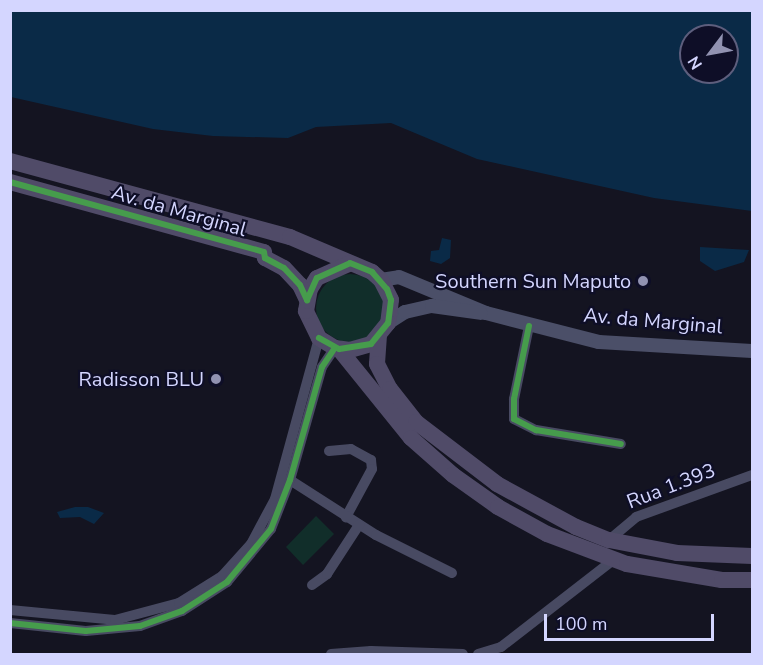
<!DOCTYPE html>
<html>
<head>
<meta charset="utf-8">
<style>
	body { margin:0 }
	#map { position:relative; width:763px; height:665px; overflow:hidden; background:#141421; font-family:"Nunito Sans",sans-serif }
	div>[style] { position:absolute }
	.green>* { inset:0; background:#112e2a }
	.round { border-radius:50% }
	.water>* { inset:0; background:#0a2a47 }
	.minor>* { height:10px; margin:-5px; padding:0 5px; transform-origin:5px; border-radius:5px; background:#484a62 }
	.secondary>* { height:14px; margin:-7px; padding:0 7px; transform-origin:7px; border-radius:7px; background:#4b4f68 }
	.primary>* { height:16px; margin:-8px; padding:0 8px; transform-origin:8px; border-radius:8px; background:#504b68 }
	.cycleway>* { height:6px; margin:-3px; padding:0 3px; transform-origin:3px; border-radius:3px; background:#469c4c }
	.dots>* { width:16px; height:16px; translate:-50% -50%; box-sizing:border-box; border:3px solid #0e0e27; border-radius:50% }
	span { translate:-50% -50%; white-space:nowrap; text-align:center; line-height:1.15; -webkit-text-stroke:4.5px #0e0e27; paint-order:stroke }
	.street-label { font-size:20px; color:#d4d6ff }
	.poi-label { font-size:20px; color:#d4d6ff }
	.right { translate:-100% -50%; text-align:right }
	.frame { position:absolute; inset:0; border:12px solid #d4d6ff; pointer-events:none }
	.north { position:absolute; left:679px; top:24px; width:60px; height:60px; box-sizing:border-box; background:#0e0e27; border:2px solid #5d5e7d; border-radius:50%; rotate:238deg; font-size:16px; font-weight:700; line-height:24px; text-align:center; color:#d4d6ff }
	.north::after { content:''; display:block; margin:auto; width:21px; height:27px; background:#9192b1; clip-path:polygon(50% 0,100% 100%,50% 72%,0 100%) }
	.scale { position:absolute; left:544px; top:614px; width:170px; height:27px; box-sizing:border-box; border:3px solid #d4d6ff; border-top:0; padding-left:8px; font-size:18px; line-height:21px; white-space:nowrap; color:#d4d6ff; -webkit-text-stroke:4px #0e0e27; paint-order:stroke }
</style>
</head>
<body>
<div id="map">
	<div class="green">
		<i class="round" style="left:316px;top:274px;width:68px;height:68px"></i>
		<i style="clip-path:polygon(316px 516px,334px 534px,303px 565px,286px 547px)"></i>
	</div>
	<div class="water">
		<i style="clip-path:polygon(evenodd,11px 10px,752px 11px,752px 211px,654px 198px,477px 159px,391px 123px,316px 127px,288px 138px,213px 136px,153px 129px,11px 97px,11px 10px,691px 36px,727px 36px,727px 72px,691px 72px,691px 36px)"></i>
		<i style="clip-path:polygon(442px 238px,451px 240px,450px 258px,441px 264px,430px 261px,431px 251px,439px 250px)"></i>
		<i style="clip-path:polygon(700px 247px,749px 250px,744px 262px,715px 271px,700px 261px)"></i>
		<i style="clip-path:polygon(75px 507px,88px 507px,104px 513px,94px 524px,80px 517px,60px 518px,57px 512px)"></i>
	</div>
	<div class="minor">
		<i style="left:529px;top:326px;width:75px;rotate:101.6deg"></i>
		<i style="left:514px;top:399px;width:20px;rotate:90deg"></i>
		<i style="left:514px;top:419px;width:25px;rotate:27deg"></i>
		<i style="left:536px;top:430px;width:86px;rotate:9.4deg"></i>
		<i style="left:329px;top:451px;width:22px;rotate:-5deg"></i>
		<i style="left:351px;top:449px;width:23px;rotate:29deg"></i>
		<i style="left:371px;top:460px;width:9px;rotate:84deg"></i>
		<i style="left:372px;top:469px;width:55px;rotate:118.4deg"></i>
		<i style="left:290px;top:480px;width:102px;rotate:32.6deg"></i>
		<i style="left:376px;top:535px;width:85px;rotate:26.6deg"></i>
		<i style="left:609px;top:540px;width:35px;rotate:-40deg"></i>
		<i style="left:636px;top:517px;width:123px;rotate:-19.9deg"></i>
		<i style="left:312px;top:585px;width:19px;rotate:-36deg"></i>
		<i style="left:327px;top:574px;width:59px;rotate:-56.9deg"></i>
		<i style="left:10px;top:610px;width:105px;rotate:5.4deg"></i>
		<i style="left:115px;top:620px;width:66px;rotate:-14.9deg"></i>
		<i style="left:179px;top:603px;width:51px;rotate:-32.1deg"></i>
		<i style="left:222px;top:576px;width:43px;rotate:-47.8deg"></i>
		<i style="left:251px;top:544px;width:51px;rotate:-61.9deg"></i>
		<i style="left:275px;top:499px;width:167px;rotate:-74.7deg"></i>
		<i style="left:10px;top:623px;width:76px;rotate:6deg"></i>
		<i style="left:86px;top:631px;width:54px;rotate:-5.3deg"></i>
		<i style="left:140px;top:626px;width:45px;rotate:-19.7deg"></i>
		<i style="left:182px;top:611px;width:54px;rotate:-32.8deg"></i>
		<i style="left:227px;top:582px;width:69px;rotate:-50.3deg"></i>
		<i style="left:271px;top:529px;width:53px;rotate:-68.8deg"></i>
		<i style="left:290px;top:480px;width:117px;rotate:-74.2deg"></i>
		<i style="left:322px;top:367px;width:23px;rotate:-56deg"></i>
		<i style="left:331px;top:654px;width:40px;rotate:-4.3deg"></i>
		<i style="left:371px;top:651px;width:92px;rotate:1.9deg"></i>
		<i style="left:478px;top:654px;width:24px;rotate:-17deg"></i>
		<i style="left:501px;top:647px;width:142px;rotate:-37.8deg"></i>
	</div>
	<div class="secondary">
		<i style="left:381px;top:280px;width:18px;rotate:-9deg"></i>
		<i style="left:399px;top:277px;width:94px;rotate:22.5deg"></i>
		<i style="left:486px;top:313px;width:117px;rotate:14.4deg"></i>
		<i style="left:599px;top:342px;width:153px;rotate:3.4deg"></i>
		<i style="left:388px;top:323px;width:20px;rotate:-33deg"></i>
		<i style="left:405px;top:312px;width:28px;rotate:-13deg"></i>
		<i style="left:432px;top:306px;width:49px;rotate:8.1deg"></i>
	</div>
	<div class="primary">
		<i style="left:10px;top:161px;width:290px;rotate:15.2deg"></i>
		<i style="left:290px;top:237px;width:89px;rotate:23.1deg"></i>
		<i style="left:372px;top:272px;width:12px;rotate:42deg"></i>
		<i style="left:381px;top:280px;width:22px;rotate:63deg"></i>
		<i style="left:391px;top:300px;width:23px;rotate:97deg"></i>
		<i style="left:388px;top:323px;width:27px;rotate:129deg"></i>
		<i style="left:371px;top:344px;width:22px;rotate:164deg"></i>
		<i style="left:350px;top:350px;width:15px;rotate:-172deg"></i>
		<i style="left:335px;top:348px;width:19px;rotate:-148deg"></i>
		<i style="left:319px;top:338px;width:30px;rotate:-116deg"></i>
		<i style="left:306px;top:311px;width:22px;rotate:-80deg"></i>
		<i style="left:310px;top:289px;width:13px;rotate:-58deg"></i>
		<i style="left:317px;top:278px;width:36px;rotate:-24deg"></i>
		<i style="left:10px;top:182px;width:263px;rotate:15.4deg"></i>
		<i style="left:264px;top:252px;width:6px;rotate:81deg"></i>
		<i style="left:265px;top:258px;width:21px;rotate:28deg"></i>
		<i style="left:284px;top:268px;width:23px;rotate:47deg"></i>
		<i style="left:300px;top:285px;width:17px;rotate:65deg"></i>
		<i style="left:379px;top:335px;width:29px;rotate:94deg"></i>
		<i style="left:377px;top:364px;width:28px;rotate:63deg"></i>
		<i style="left:390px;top:389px;width:42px;rotate:51.8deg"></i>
		<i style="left:416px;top:422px;width:102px;rotate:37.4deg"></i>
		<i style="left:497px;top:484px;width:90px;rotate:28.6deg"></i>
		<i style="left:576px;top:527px;width:35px;rotate:22deg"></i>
		<i style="left:609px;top:540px;width:69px;rotate:10.8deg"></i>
		<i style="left:677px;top:553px;width:75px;rotate:2.3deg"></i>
		<i style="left:339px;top:349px;width:114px;rotate:51deg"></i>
		<i style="left:411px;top:438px;width:56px;rotate:41.4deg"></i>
		<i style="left:453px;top:475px;width:55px;rotate:35.4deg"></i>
		<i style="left:498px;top:507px;width:56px;rotate:28.9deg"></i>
		<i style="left:547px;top:534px;width:85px;rotate:20.6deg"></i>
		<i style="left:627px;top:564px;width:96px;rotate:9.6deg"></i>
		<i style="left:722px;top:580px;width:30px"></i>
	</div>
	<div class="cycleway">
		<i style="left:10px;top:182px;width:263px;rotate:15.4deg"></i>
		<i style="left:264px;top:252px;width:6px;rotate:81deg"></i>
		<i style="left:265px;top:258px;width:21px;rotate:28deg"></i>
		<i style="left:284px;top:268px;width:23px;rotate:47deg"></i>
		<i style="left:300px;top:285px;width:17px;rotate:65deg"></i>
		<i style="left:307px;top:300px;width:24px;rotate:-66deg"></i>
		<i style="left:317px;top:278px;width:36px;rotate:-24deg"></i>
		<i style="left:350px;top:263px;width:24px;rotate:22deg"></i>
		<i style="left:372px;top:272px;width:23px;rotate:49deg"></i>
		<i style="left:387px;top:289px;width:12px;rotate:70deg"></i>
		<i style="left:391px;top:300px;width:23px;rotate:97deg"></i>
		<i style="left:388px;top:323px;width:27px;rotate:129deg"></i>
		<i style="left:371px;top:344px;width:32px;rotate:171deg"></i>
		<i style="left:339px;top:349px;width:23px;rotate:-151deg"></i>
		<i style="left:529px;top:326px;width:75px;rotate:101.6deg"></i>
		<i style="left:514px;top:399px;width:20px;rotate:90deg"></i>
		<i style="left:514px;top:419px;width:25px;rotate:27deg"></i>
		<i style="left:536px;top:430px;width:86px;rotate:9.4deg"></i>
		<i style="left:10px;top:623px;width:76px;rotate:6deg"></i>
		<i style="left:86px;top:631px;width:54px;rotate:-5.3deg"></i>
		<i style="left:140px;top:626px;width:45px;rotate:-19.7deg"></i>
		<i style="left:182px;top:611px;width:54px;rotate:-32.8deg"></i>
		<i style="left:227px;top:582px;width:69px;rotate:-50.3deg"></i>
		<i style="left:271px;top:529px;width:53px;rotate:-68.8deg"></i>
		<i style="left:290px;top:480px;width:117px;rotate:-74.2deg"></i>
		<i style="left:322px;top:367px;width:23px;rotate:-56deg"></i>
	</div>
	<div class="dots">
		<i style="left:643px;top:281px;background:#9192b1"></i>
		<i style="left:216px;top:379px;background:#9192b1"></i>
	</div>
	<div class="street-label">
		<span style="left:179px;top:211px;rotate:16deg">Av. da Marginal</span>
		<span style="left:653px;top:321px;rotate:5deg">Av. da Marginal</span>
		<span style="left:671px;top:486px;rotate:-21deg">Rua 1.393</span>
	</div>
	<div class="poi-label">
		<span class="right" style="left:631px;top:281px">Southern Sun Maputo</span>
		<span class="right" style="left:204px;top:379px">Radisson BLU</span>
	</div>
	<div class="frame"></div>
	<div class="north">N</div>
	<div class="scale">100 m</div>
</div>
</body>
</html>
